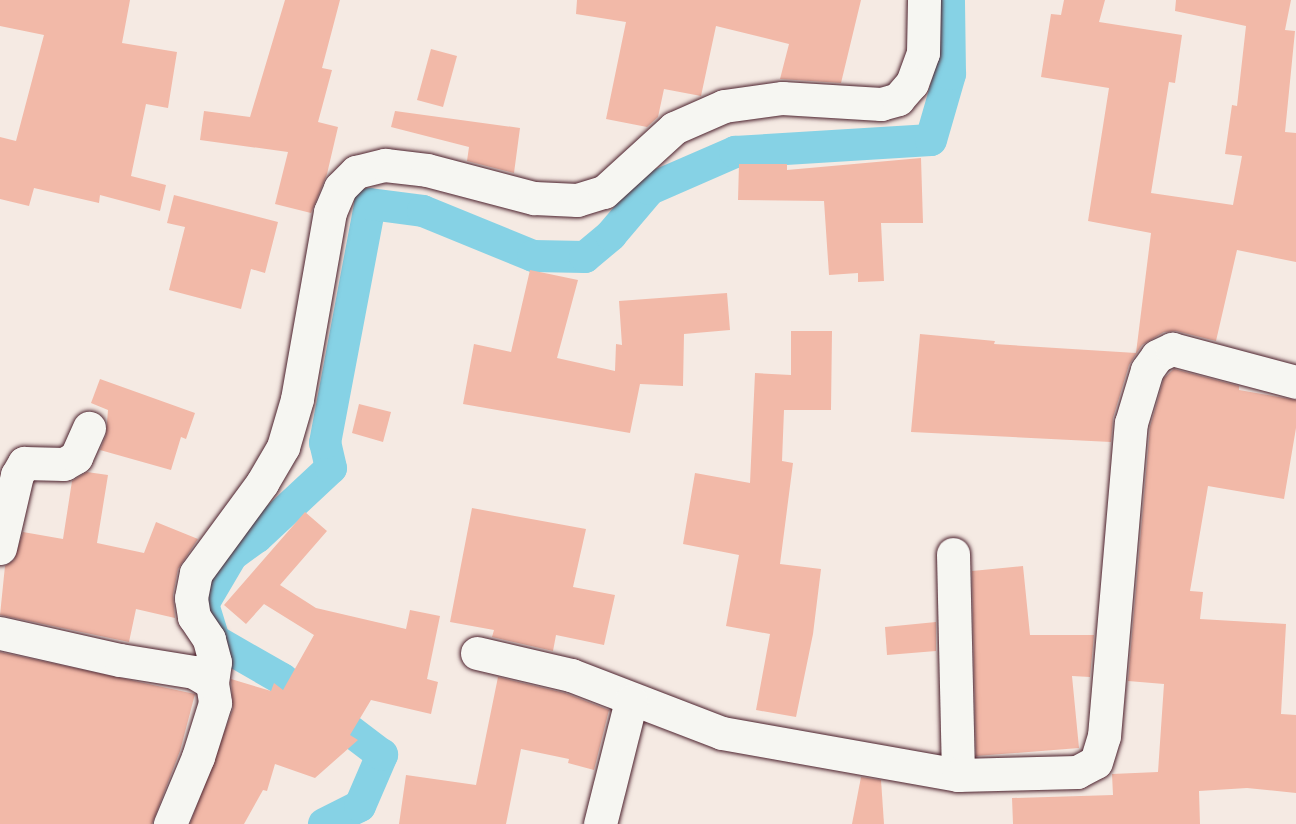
<!DOCTYPE html>
<html>
<head>
<meta charset="utf-8">
<style>
	body { margin:0 }
	#map { position:relative; width:1296px; height:824px; overflow:hidden; background:#f5eae3; font-family:Mynerve,sans-serif }
	div>[style] { position:absolute }
	.canal>* { height:32px; margin:-16px; padding:0 16px; transform-origin:16px; border-radius:16px; background:#86d2e5 }
	.building>* { inset:0; background:#f2b9a8 }
	.roads { filter:drop-shadow(0 0 2px #4a1f2b) drop-shadow(0 0 2px #4a1f2b) }
	.minor>* { height:33px; margin:-16.5px; padding:0 16.5px; transform-origin:16.5px; border-radius:16.5px; background:#f6f6f2 }
	span { translate:-50% -50%; white-space:nowrap; text-align:center; line-height:1.15; -webkit-text-stroke:5px #f6f6f2; paint-order:stroke }
</style>
</head>
<body>
<div id="map">
	<div class="canal">
		<i style="left:324px;top:824px;width:40px;rotate:-26.6deg"></i>
		<i style="left:360px;top:806px;width:56px;rotate:-66.7deg"></i>
		<i style="left:382px;top:755px;width:126px;rotate:-142.8deg"></i>
		<i style="left:282px;top:679px;width:78px;rotate:-150.2deg"></i>
		<i style="left:214px;top:640px;width:38px;rotate:-107deg"></i>
		<i style="left:203px;top:604px;width:57px;rotate:-59.4deg"></i>
		<i style="left:232px;top:555px;width:31px;rotate:-36deg"></i>
		<i style="left:257px;top:537px;width:101px;rotate:-43deg"></i>
		<i style="left:331px;top:468px;width:26px;rotate:-103deg"></i>
		<i style="left:325px;top:443px;width:243px;rotate:-79.3deg"></i>
		<i style="left:370px;top:204px;width:53px;rotate:7.5deg"></i>
		<i style="left:423px;top:211px;width:119px;rotate:22.2deg"></i>
		<i style="left:533px;top:256px;width:52px;rotate:1.1deg"></i>
		<i style="left:585px;top:257px;width:34px;rotate:-40deg"></i>
		<i style="left:611px;top:235px;width:60px;rotate:-49.7deg"></i>
		<i style="left:650px;top:189px;width:93px;rotate:-23.5deg"></i>
		<i style="left:735px;top:152px;width:196px;rotate:-3.5deg"></i>
		<i style="left:931px;top:140px;width:69px;rotate:-73.9deg"></i>
		<i style="left:950px;top:74px;width:74px;rotate:-90.8deg"></i>
	</div>
	<div class="building">
		<i style="clip-path:polygon(0 0,130px 0,122px 43px,177px 52px,168px 108px,146px 104px,131px 176px,166px 185px,160px 211px,100px 195px,99px 203px,34px 188px,29px 206px,0 199px,0 137px,16px 141px,44px 35px,0 26px)"></i>
		<i style="clip-path:polygon(285px 0,340px 0,322px 68px,332px 70px,318px 122px,338px 127px,327px 174px,311px 213px,275px 204px,288px 152px,200px 140px,204px 111px,250px 117px)"></i>
		<i style="clip-path:polygon(577px 0,861px 0,841px 83px,780px 79px,789px 44px,716px 26px,701px 96px,664px 89px,658px 117px,647px 127px,606px 119px,626px 22px,576px 14px)"></i>
		<i style="clip-path:polygon(1064px 0,1105px 0,1099px 22px,1182px 35px,1175px 83px,1169px 82px,1151px 193px,1233px 205px,1242px 156px,1225px 154px,1232px 105px,1237px 106px,1246px 26px,1175px 11px,1176px 0,1291px 0,1285px 30px,1295px 31px,1285px 132px,1296px 133px,1296px 262px,1237px 250px,1216px 341px,1176px 331px,1164px 332px,1142px 345px,1129px 365px,1113px 418px,1111px 442px,911px 432px,920px 334px,995px 341px,994px 344px,1136px 353px,1151px 233px,1088px 221px,1109px 88px,1041px 77px,1051px 14px,1061px 15px)"></i>
		<i style="clip-path:polygon(431px 49px,457px 56px,443px 107px,417px 100px)"></i>
		<i style="clip-path:polygon(395px 111px,520px 128px,514px 173px,467px 161px,469px 147px,391px 127px)"></i>
		<i style="clip-path:polygon(921px 158px,923px 223px,881px 223px,884px 281px,858px 282px,858px 273px,829px 275px,824px 201px,738px 200px,739px 164px,787px 164px,787px 170px)"></i>
		<i style="clip-path:polygon(174px 195px,278px 222px,265px 273px,251px 269px,241px 309px,169px 290px,185px 227px,167px 223px)"></i>
		<i style="clip-path:polygon(530px 270px,578px 280px,557px 358px,615px 371px,616px 344px,622px 345px,619px 301px,727px 293px,730px 330px,684px 334px,683px 386px,640px 384px,630px 433px,463px 404px,474px 344px,511px 352px)"></i>
		<i style="clip-path:polygon(791px 331px,832px 331px,831px 410px,784px 410px,782px 461px,793px 463px,780px 564px,821px 569px,813px 634px,796px 717px,756px 710px,770px 634px,726px 626px,739px 555px,683px 544px,695px 473px,750px 483px,755px 373px,791px 375px)"></i>
		<i style="clip-path:polygon(1174px 369px,1239px 386px,1239px 390px,1296px 400px,1296px 428px,1284px 499px,1208px 486px,1190px 591px,1203px 592px,1200px 619px,1286px 624px,1281px 714px,1296px 715px,1296px 793px,1247px 788px,1199px 791px,1200px 824px,1013px 824px,1012px 798px,1113px 795px,1112px 774px,1158px 772px,1164px 684px,1128px 681px,1150px 427px,1164px 378px)"></i>
		<i style="clip-path:polygon(100px 379px,195px 413px,186px 439px,181px 437px,171px 470px,100px 450px,106px 435px,108px 410px,91px 403px)"></i>
		<i style="clip-path:polygon(359px 404px,391px 412px,383px 442px,352px 433px)"></i>
		<i style="clip-path:polygon(87px 472px,108px 475px,97px 543px,144px 553px,156px 522px,198px 539px,178px 569px,173px 595px,175px 618px,136px 609px,129px 642px,0 615px,5px 566px,14px 560px,23px 532px,63px 539px,72px 481px)"></i>
		<i style="clip-path:polygon(472px 508px,586px 529px,573px 587px,615px 595px,604px 645px,556px 635px,553px 651px,492px 637px,494px 630px,450px 622px)"></i>
		<i style="clip-path:polygon(305px 512px,327px 531px,280px 585px,316px 608px,406px 629px,410px 610px,440px 616px,427px 679px,438px 682px,431px 714px,371px 700px,350px 735px,358px 740px,315px 778px,275px 764px,267px 791px,263px 790px,244px 824px,190px 824px,233px 709px,231px 679px,271px 691px,274px 683px,283px 690px,314px 635px,264px 604px,246px 624px,224px 605px)"></i>
		<i style="clip-path:polygon(1023px 566px,1030px 635px,1094px 635px,1090px 677px,1072px 676px,1079px 748px,976px 756px,972px 571px)"></i>
		<i style="clip-path:polygon(936px 622px,936px 651px,887px 655px,885px 627px)"></i>
		<i style="clip-path:polygon(0 652px,195px 694px,180px 751px,152px 824px,0 824px)"></i>
		<i style="clip-path:polygon(498px 677px,565px 693px,609px 710px,594px 770px,568px 763px,569px 759px,521px 749px,506px 824px,399px 824px,406px 775px,476px 785px)"></i>
		<i style="clip-path:polygon(861px 777px,881px 780px,884px 824px,852px 824px)"></i>
	</div>
	<div class="roads">
		<div class="minor">
			<i style="left:0;top:548px;width:75px;rotate:-76.9deg"></i>
			<i style="left:17px;top:475px;width:14px;rotate:-60deg"></i>
			<i style="left:24px;top:463px;width:40px;rotate:1.4deg"></i>
			<i style="left:64px;top:464px;width:14px;rotate:-30deg"></i>
			<i style="left:76px;top:457px;width:32px;rotate:-66deg"></i>
			<i style="left:953px;top:554px;width:221px;rotate:88.7deg"></i>
			<i style="left:0;top:633px;width:123px;rotate:12.7deg"></i>
			<i style="left:120px;top:660px;width:75px;rotate:9.2deg"></i>
			<i style="left:194px;top:672px;width:21px;rotate:31deg"></i>
			<i style="left:212px;top:683px;width:20px;rotate:81deg"></i>
			<i style="left:215px;top:703px;width:57px;rotate:107.5deg"></i>
			<i style="left:198px;top:757px;width:73px;rotate:112.7deg"></i>
			<i style="left:477px;top:653px;width:97px;rotate:13.2deg"></i>
			<i style="left:571px;top:675px;width:162px;rotate:21deg"></i>
			<i style="left:722px;top:733px;width:240px;rotate:10.1deg"></i>
			<i style="left:958px;top:775px;width:119px;rotate:-1.4deg"></i>
			<i style="left:1077px;top:772px;width:21px;rotate:-28deg"></i>
			<i style="left:1096px;top:762px;width:27px;rotate:-73deg"></i>
			<i style="left:1104px;top:736px;width:314px;rotate:-85.1deg"></i>
			<i style="left:1131px;top:423px;width:55px;rotate:-73.2deg"></i>
			<i style="left:1147px;top:370px;width:17px;rotate:-54deg"></i>
			<i style="left:1157px;top:356px;width:17px;rotate:-25deg"></i>
			<i style="left:1172px;top:349px;width:128px;rotate:14.9deg"></i>
			<i style="left:212px;top:683px;width:21px;rotate:-82deg"></i>
			<i style="left:215px;top:662px;width:24px;rotate:-105deg"></i>
			<i style="left:209px;top:639px;width:27px;rotate:-124deg"></i>
			<i style="left:194px;top:617px;width:19px;rotate:-99deg"></i>
			<i style="left:191px;top:598px;width:25px;rotate:-79deg"></i>
			<i style="left:196px;top:573px;width:112px;rotate:-53.7deg"></i>
			<i style="left:262px;top:483px;width:42px;rotate:-59.7deg"></i>
			<i style="left:283px;top:447px;width:50px;rotate:-73.7deg"></i>
			<i style="left:297px;top:399px;width:190px;rotate:-80deg"></i>
			<i style="left:330px;top:212px;width:26px;rotate:-67deg"></i>
			<i style="left:340px;top:188px;width:23px;rotate:-45deg"></i>
			<i style="left:356px;top:172px;width:30px;rotate:-14deg"></i>
			<i style="left:385px;top:165px;width:42px;rotate:6.8deg"></i>
			<i style="left:427px;top:170px;width:111px;rotate:14.7deg"></i>
			<i style="left:534px;top:198px;width:43px;rotate:2.7deg"></i>
			<i style="left:577px;top:200px;width:28px;rotate:-17deg"></i>
			<i style="left:604px;top:192px;width:95px;rotate:-42.4deg"></i>
			<i style="left:674px;top:128px;width:55px;rotate:-23.7deg"></i>
			<i style="left:724px;top:106px;width:59px;rotate:-7.9deg"></i>
			<i style="left:782px;top:98px;width:99px;rotate:3.5deg"></i>
			<i style="left:881px;top:104px;width:18px;rotate:-16deg"></i>
			<i style="left:898px;top:99px;width:21px;rotate:-49deg"></i>
			<i style="left:912px;top:83px;width:32px;rotate:-70deg"></i>
			<i style="left:923px;top:53px;width:53px;rotate:-88.9deg"></i>
			<i style="left:600px;top:824px;width:127px;rotate:-75.9deg"></i>
		</div>
	</div>
</div>
</body>
</html>
